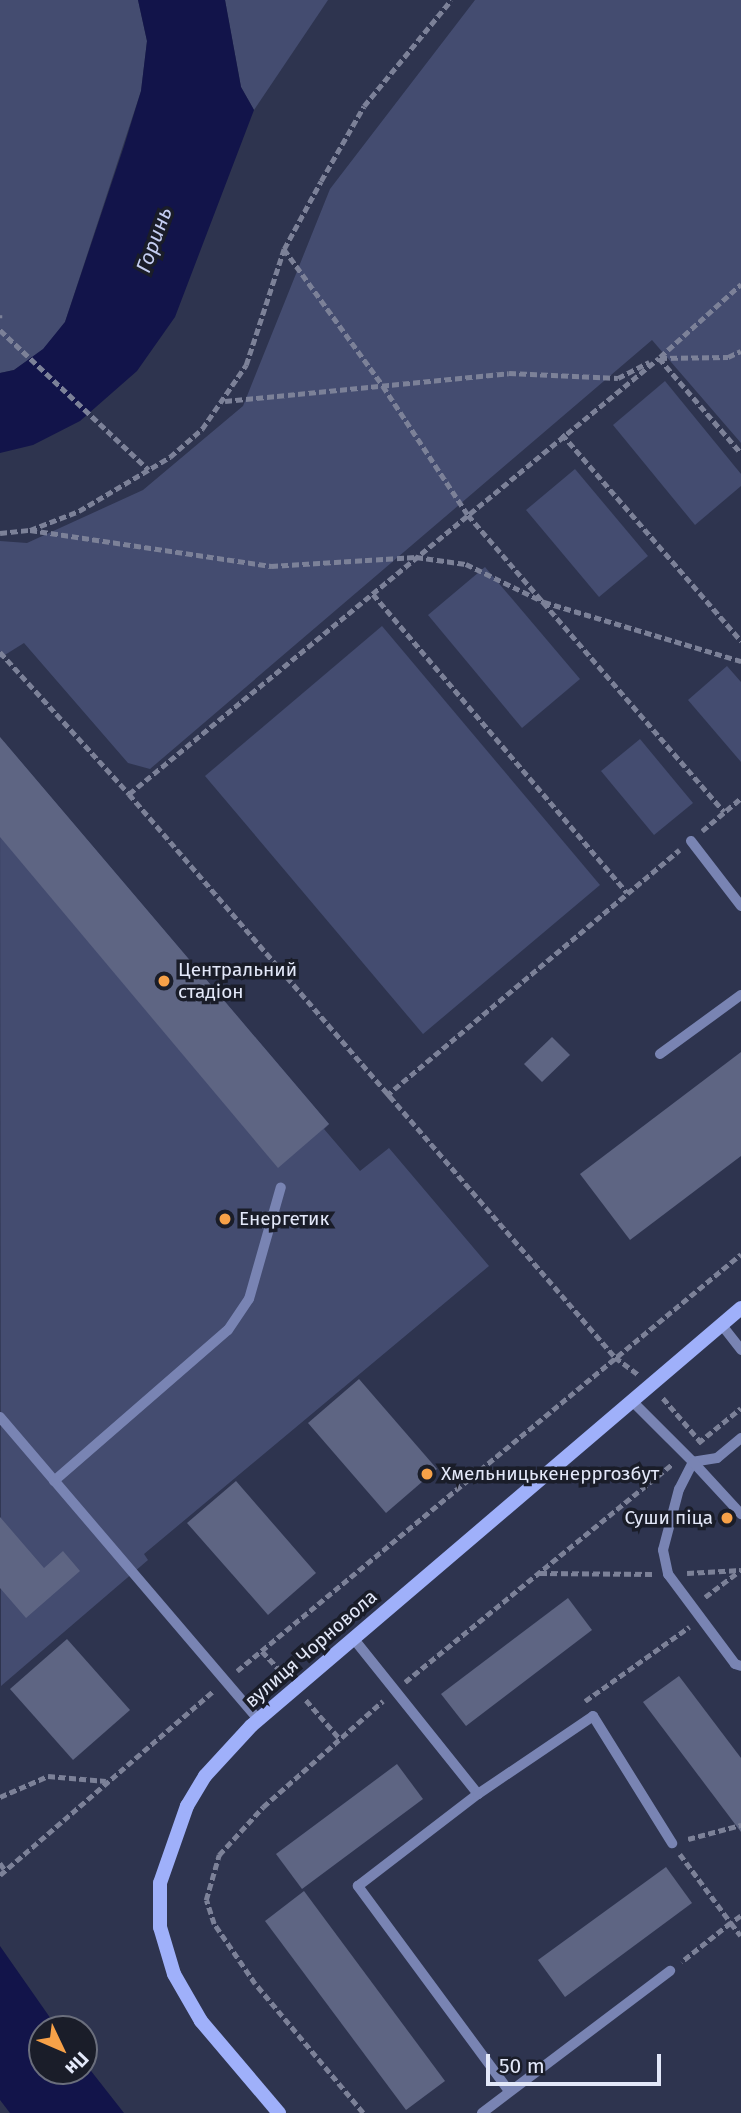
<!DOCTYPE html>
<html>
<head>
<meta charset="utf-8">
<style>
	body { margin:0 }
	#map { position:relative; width:741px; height:2113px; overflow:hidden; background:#2e344f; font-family:"Fira Sans",sans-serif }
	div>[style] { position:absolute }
	.green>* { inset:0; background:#444c70 }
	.water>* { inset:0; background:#12144a }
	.building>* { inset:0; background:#5e6583 }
	.path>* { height:4.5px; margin-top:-2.25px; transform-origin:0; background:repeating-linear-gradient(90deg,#7c8198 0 7px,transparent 0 10.5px) }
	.lane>* { height:10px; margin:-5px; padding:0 5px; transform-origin:5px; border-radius:5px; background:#7984b3 }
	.secondary>* { height:14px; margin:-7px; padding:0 7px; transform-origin:7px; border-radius:7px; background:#9fb0fa }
	.dots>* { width:19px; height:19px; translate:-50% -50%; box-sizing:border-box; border:4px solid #1a1d29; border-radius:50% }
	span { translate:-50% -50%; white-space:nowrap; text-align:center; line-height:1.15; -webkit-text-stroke:7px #1a1d29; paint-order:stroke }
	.poi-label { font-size:19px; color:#e3e8f9 }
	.left { translate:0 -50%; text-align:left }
	.right { translate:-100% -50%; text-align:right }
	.street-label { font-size:19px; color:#e3e8f9 }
	.water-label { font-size:21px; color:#c4cdf1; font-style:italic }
	.north { position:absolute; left:28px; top:2015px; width:70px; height:70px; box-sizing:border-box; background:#1a1d29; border:2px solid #6a6e7c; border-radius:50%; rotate:134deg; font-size:19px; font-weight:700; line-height:28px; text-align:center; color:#e3e8f9 }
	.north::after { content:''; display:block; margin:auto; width:24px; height:32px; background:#f7a148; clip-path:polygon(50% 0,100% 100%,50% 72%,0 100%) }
	.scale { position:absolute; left:486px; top:2054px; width:175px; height:32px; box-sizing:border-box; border:4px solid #e3e8f9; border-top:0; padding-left:9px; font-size:21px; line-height:24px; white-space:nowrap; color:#e3e8f9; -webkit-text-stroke:5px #1a1d29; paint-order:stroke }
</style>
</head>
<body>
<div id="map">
	<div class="green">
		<i style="clip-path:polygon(0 0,138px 0,147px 41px,141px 91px,65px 322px,44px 349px,14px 370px,0 373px)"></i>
		<i style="clip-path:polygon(225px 0,328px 0,254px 110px,241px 87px)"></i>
		<i style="clip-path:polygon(475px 0,741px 0,741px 443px,652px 340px,150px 769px,128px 763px,24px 643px,0 658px,0 541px,27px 543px,143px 490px,243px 406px,330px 189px)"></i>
		<i style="clip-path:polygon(665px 381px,741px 474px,741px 486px,695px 525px,613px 425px)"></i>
		<i style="clip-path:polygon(575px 469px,648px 556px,599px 597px,526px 510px)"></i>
		<i style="clip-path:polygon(485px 567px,580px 679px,522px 728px,428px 615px)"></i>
		<i style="clip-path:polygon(382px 626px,600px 885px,423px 1034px,205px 776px)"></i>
		<i style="clip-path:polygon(727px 666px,741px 682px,741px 762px,688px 700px)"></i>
		<i style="clip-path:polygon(640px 739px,693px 803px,654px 835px,601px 771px)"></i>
		<i style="clip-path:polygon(4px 742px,329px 1124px,324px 1129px,360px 1171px,389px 1148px,489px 1266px,144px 1554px,148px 1560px,1px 1686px,0 746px)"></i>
	</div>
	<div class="water">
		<i style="clip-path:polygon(138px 0,225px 0,241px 87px,254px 110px,175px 317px,137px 371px,80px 421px,33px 445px,0 453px,0 373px,14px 370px,43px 349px,65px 322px,124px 146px,141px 91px,147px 41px)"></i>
		<i style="clip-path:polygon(0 1946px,58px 2029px,42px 2029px,42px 2071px,84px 2071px,84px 2062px,124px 2113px,10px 2113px,0 2100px)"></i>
	</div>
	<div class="building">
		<i style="clip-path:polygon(0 737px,329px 1124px,278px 1168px,0 837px)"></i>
		<i style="clip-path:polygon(552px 1037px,570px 1055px,542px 1082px,524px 1064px)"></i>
		<i style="clip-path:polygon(741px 1052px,741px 1156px,630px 1240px,580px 1174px)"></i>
		<i style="clip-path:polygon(359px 1379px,437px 1469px,386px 1513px,308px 1423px)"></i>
		<i style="clip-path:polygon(236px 1481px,316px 1573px,268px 1615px,187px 1523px)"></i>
		<i style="clip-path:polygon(0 1517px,44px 1568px,63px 1551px,80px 1571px,26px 1618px,0 1588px)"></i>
		<i style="clip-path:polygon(568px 1598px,592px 1630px,466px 1726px,441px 1694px)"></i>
		<i style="clip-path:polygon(67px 1639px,130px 1710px,73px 1760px,10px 1689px)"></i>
		<i style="clip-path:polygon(679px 1676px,741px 1758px,741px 1832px,643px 1702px)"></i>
		<i style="clip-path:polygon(397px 1764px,423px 1799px,302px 1889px,276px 1854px)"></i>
		<i style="clip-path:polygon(666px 1867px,692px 1903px,565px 1997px,538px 1960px)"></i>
		<i style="clip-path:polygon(304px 1891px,445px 2081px,406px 2110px,265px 1921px)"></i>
	</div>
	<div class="path">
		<i style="left:284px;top:249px;width:169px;rotate:54.1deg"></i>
		<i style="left:383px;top:386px;width:154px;rotate:56.6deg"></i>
		<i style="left:468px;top:515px;width:392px;rotate:49.2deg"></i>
		<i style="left:0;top:315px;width:3px;rotate:90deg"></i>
		<i style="left:0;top:330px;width:204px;rotate:43.2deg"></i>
		<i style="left:660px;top:357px;width:109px;rotate:-42deg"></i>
		<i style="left:660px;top:358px;width:68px;rotate:-0.8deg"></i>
		<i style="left:728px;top:357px;width:14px;rotate:-25deg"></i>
		<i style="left:225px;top:401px;width:285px;rotate:-5.6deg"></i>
		<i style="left:509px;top:373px;width:109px;rotate:2.6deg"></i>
		<i style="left:618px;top:378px;width:35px;rotate:-27deg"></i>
		<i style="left:562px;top:434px;width:274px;rotate:49.1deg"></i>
		<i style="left:30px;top:530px;width:244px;rotate:8.5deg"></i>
		<i style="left:271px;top:566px;width:145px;rotate:-3.6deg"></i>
		<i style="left:416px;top:557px;width:50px;rotate:8deg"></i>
		<i style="left:466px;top:564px;width:87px;rotate:26deg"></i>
		<i style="left:544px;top:602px;width:206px;rotate:16.7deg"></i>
		<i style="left:0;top:533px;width:30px;rotate:-6deg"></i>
		<i style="left:30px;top:530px;width:53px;rotate:-21.2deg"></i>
		<i style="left:79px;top:511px;width:106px;rotate:-30.7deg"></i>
		<i style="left:170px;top:457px;width:43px;rotate:-41.2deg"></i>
		<i style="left:202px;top:429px;width:78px;rotate:-55.5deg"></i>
		<i style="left:246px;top:365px;width:122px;rotate:-71.9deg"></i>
		<i style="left:284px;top:249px;width:77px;rotate:-61.4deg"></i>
		<i style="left:321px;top:181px;width:86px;rotate:-60.2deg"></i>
		<i style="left:364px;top:106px;width:137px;rotate:-50.6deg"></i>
		<i style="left:373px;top:594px;width:392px;rotate:49.6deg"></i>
		<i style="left:0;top:652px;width:192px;rotate:47.7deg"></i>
		<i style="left:129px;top:794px;width:744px;rotate:49.2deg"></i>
		<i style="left:615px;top:1357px;width:30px;rotate:37deg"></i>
		<i style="left:129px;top:794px;width:686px;rotate:-39.44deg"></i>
		<i style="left:659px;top:358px;width:125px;rotate:49.2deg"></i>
		<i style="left:702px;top:831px;width:51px;rotate:-40.2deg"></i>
		<i style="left:386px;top:1096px;width:383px;rotate:-40deg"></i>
		<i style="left:663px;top:1398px;width:57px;rotate:49.3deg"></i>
		<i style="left:698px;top:1443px;width:55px;rotate:-39.1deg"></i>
		<i style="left:540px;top:1573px;width:113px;rotate:0.5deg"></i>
		<i style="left:687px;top:1573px;width:54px;rotate:-3.2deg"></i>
		<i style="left:705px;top:1597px;width:40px;rotate:-37deg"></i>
		<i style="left:262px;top:1651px;width:33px;rotate:47deg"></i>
		<i style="left:237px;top:1671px;width:654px;rotate:-39.6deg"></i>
		<i style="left:405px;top:1682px;width:345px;rotate:-39.2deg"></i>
		<i style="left:306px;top:1700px;width:52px;rotate:48.9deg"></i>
		<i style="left:585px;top:1701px;width:128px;rotate:-35.4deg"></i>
		<i style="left:0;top:1797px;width:52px;rotate:-23.6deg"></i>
		<i style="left:48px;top:1776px;width:58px;rotate:4.9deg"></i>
		<i style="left:688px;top:1839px;width:55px;rotate:-14.8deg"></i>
		<i style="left:680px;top:1854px;width:86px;rotate:53.5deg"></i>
		<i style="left:731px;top:1923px;width:63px;rotate:141.5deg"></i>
		<i style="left:0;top:1863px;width:9px;rotate:54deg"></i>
		<i style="left:0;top:1875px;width:283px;rotate:-40.8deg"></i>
		<i style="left:741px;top:1916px;width:12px;rotate:145deg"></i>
		<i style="left:731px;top:1923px;width:16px;rotate:52deg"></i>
		<i style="left:363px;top:2113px;width:168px;rotate:-129.9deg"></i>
		<i style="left:255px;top:1984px;width:73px;rotate:-124.3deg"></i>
		<i style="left:214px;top:1924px;width:25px;rotate:-108deg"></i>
		<i style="left:206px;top:1900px;width:47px;rotate:-73.9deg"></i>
		<i style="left:219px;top:1855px;width:65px;rotate:-47.5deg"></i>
		<i style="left:263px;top:1807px;width:160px;rotate:-41.5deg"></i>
	</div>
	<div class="lane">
		<i style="left:691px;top:841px;width:82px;rotate:52.4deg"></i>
		<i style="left:660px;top:1054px;width:100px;rotate:-36.1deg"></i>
		<i style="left:721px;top:1324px;width:33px;rotate:52deg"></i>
		<i style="left:632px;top:1401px;width:86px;rotate:45deg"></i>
		<i style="left:693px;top:1462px;width:30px;rotate:117deg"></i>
		<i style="left:679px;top:1489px;width:63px;rotate:104.7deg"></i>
		<i style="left:663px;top:1550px;width:25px;rotate:78deg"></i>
		<i style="left:668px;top:1574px;width:112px;rotate:53.3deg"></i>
		<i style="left:735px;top:1664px;width:6px;rotate:18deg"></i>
		<i style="left:0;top:1417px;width:399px;rotate:49.5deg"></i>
		<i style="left:741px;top:1438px;width:31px;rotate:140deg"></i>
		<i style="left:717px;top:1458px;width:24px;rotate:171deg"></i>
		<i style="left:693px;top:1462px;width:71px;rotate:47.3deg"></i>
		<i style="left:54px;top:1481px;width:230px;rotate:-41deg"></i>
		<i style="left:228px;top:1330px;width:37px;rotate:-56deg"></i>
		<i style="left:249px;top:1299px;width:116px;rotate:-74.1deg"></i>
		<i style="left:353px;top:1638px;width:200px;rotate:51.3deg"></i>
		<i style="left:509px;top:2091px;width:255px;rotate:-126.4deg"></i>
		<i style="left:358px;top:1886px;width:151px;rotate:-37.5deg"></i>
		<i style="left:478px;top:1794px;width:139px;rotate:-34.1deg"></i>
		<i style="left:593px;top:1716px;width:150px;rotate:58.1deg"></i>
		<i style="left:482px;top:2113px;width:236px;rotate:-37.1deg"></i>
	</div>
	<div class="secondary">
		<i style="left:279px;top:2113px;width:121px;rotate:-130.3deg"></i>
		<i style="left:201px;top:2021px;width:54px;rotate:-119.9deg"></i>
		<i style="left:174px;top:1974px;width:49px;rotate:-106.6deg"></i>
		<i style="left:160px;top:1927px;width:44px;rotate:-90deg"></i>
		<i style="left:160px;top:1883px;width:82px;rotate:-70.7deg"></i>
		<i style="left:187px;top:1806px;width:35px;rotate:-59deg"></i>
		<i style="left:205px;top:1776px;width:68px;rotate:-47.4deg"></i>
		<i style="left:251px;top:1726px;width:644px;rotate:-40.47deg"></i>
	</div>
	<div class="dots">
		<i style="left:164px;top:981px;background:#f7a148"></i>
		<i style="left:225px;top:1219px;background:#f7a148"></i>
		<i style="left:427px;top:1474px;background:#f7a148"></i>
		<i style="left:727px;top:1518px;background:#f7a148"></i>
	</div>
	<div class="poi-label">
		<span class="left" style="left:178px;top:981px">Центральний<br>стадіон</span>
		<span class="left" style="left:239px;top:1219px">Енергетик</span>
		<span class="left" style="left:441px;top:1474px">Хмельницькенерргозбут</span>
		<span class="right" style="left:713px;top:1518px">Суши піца</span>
	</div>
	<div class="street-label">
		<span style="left:311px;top:1649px;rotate:-41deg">вулиця Чорновола</span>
	</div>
	<div class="water-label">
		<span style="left:154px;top:240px;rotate:-70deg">Горинь</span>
	</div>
	<div class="north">Пн</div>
	<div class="scale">50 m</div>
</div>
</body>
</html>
